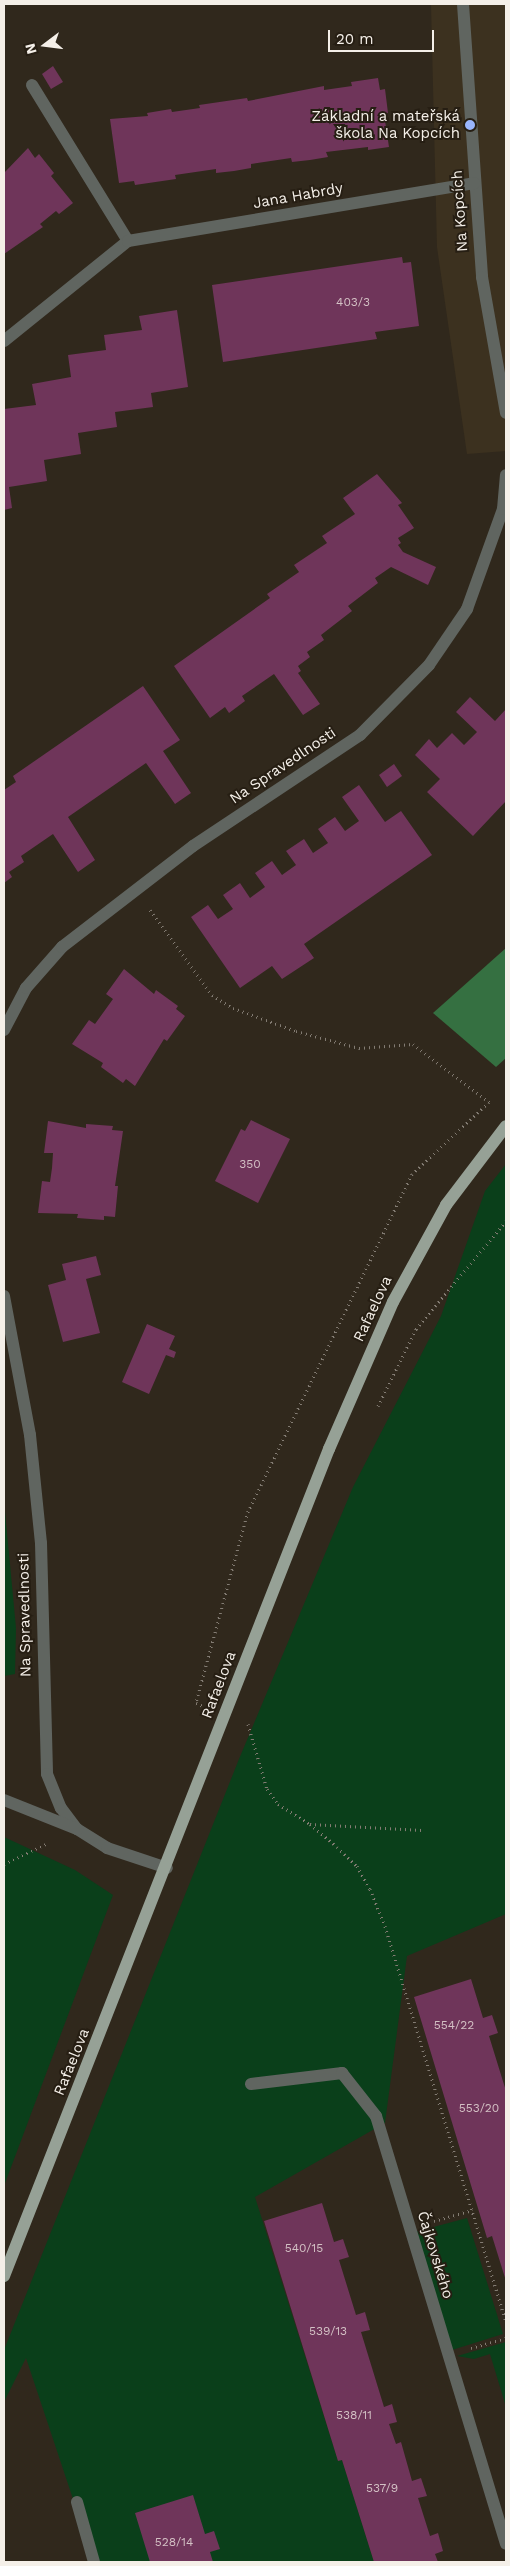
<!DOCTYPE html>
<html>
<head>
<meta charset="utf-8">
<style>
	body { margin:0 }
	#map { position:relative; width:510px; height:2566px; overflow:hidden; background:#30281c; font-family:"Work Sans",sans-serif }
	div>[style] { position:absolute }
	.built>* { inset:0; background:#3c311f }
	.green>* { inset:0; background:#0a3f1a }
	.forest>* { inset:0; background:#357041 }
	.building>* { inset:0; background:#6f355a }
	.path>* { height:3px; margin-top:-1.5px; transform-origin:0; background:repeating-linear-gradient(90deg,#837c73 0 1px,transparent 0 5px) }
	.minor>* { height:12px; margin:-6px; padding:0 6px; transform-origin:6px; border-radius:6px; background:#606560 }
	.major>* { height:12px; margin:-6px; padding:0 6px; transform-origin:6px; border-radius:6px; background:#96a196 }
	.dots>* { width:14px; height:14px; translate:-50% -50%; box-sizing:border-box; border:2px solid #261e13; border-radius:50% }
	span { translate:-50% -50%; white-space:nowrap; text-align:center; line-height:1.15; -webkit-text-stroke:4px #261e13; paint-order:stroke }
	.number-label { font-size:12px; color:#d3c0c4 }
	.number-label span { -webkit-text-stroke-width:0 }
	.poi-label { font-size:15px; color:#f4efe8 }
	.right { translate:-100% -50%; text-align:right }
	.street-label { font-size:15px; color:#f4efe8 }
	.frame { position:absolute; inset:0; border:5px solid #f4efe8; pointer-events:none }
	.north { position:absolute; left:20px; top:20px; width:50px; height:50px; -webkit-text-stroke:4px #261e13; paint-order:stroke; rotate:255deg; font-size:14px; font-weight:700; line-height:20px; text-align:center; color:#f4efe8 }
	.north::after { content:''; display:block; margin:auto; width:18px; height:22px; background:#f4efe8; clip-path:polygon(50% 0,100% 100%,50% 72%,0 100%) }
	.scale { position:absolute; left:328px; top:30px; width:106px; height:22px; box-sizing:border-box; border:2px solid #f4efe8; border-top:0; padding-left:6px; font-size:15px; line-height:18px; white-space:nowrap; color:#f4efe8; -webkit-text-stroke:4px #261e13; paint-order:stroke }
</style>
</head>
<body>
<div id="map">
	<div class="built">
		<i style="clip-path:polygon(431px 4px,506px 4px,506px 451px,467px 454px,437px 247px)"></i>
	</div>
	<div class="green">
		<i style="clip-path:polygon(506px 1164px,506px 1914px,407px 1956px,385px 2123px,255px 2197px,338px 2461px,342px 2460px,374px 2562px,94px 2562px,26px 2358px,4px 2402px,4px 2350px,239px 1759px,353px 1487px,441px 1316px,485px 1191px)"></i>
		<i style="clip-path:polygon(4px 1501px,16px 1628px,15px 1674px,4px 1676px)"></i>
		<i style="clip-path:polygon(4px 1837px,75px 1870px,113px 1895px,4px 2186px)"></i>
		<i style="clip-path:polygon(467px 2218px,503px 2334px,452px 2350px,415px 2232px)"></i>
		<i style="clip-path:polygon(506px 2342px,506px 2407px,490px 2354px,474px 2359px,457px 2356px)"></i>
	</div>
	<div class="forest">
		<i style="clip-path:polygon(506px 948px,506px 1058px,496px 1067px,433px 1013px)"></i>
	</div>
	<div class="building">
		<i style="clip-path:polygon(53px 66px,63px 82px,51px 89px,42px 74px)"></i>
		<i style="clip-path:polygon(378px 78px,380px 90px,385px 89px,388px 113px,384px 114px,389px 147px,368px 150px,368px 147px,326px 152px,328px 157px,310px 160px,292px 162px,291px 158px,251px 164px,251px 168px,234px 171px,216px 173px,216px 169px,175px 175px,176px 179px,135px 185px,134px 181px,119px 183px,110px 119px,148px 116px,147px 113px,171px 109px,172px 112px,200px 108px,199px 105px,247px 98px,248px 101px,324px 86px,324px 90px,352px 86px,351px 82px)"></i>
		<i style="clip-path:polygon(28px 148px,35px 158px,39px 154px,54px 173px,51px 176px,73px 203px,59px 214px,56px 211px,40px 224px,43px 227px,4px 254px,4px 173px)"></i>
		<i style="clip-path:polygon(402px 257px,403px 263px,411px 262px,419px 326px,375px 332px,377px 339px,223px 362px,212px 285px)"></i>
		<i style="clip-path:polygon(177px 310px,188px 387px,151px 393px,153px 407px,115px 412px,117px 427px,78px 433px,81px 454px,44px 460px,47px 481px,9px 487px,12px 508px,4px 510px,4px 409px,36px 405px,32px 384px,71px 377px,68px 355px,106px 350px,104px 335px,142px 330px,139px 316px)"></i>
		<i style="clip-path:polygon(377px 474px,402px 503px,398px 505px,414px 528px,398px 538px,401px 543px,398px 545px,403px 552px,436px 567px,428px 585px,391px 567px,375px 578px,378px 583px,348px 606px,352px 611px,321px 635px,324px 640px,307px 652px,310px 657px,298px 666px,301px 671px,298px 673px,320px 704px,303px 715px,274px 674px,242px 696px,245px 701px,229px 713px,225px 707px,210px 718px,174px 666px,270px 598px,267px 594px,299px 572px,294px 565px,327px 543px,322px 536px,355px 514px,343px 498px)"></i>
		<i style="clip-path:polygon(143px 686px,180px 740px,163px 751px,191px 793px,175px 804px,146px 763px,68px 817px,95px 860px,78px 872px,53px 834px,21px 856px,24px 862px,9px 872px,12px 877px,4px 883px,4px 790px,16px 782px,13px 776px)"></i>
		<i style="clip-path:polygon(470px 697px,495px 721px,506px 709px,506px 801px,473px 836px,427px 792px,440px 779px,415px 755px,429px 739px,437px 748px,452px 733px,464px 745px,477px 732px,456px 712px)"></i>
		<i style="clip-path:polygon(394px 764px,402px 776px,387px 787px,379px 775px)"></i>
		<i style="clip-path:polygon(359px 785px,385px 822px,401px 811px,432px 855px,304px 944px,314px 958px,282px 979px,272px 966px,240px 988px,191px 917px,208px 905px,218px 919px,233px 909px,223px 895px,240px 883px,250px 898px,265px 887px,255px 873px,272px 861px,282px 875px,296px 865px,286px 851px,304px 839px,313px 853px,328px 843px,318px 829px,335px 817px,345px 831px,359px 821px,342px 797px)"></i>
		<i style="clip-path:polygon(124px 969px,154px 994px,156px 990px,178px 1006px,176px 1009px,185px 1016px,167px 1041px,164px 1039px,135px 1086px,126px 1079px,123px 1083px,101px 1067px,103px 1063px,72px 1044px,89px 1020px,95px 1024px,113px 999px,106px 994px)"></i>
		<i style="clip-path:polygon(251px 1120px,290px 1139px,258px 1203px,215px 1181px,241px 1129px,245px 1131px)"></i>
		<i style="clip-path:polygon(48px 1121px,86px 1128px,86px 1124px,113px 1126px,112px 1130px,123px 1131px,115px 1186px,118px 1186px,115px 1217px,104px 1216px,104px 1220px,77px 1218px,78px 1214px,38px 1213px,42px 1181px,50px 1182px,52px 1168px,53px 1153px,44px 1153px)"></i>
		<i style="clip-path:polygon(96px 1256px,101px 1275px,86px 1279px,100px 1333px,63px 1342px,48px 1285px,66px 1280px,62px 1264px)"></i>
		<i style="clip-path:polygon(147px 1324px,175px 1336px,169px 1349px,176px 1352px,174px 1358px,166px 1355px,149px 1394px,122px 1382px)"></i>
		<i style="clip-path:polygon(471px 1979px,483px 2018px,492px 2015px,498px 2033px,489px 2036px,506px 2091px,506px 2281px,492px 2236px,487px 2238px,414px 1997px)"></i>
		<i style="clip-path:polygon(322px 2203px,334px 2242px,343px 2239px,349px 2257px,339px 2260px,356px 2315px,365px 2312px,370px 2330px,361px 2332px,384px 2407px,392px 2404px,397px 2422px,389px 2424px,396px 2444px,401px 2442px,412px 2481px,421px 2478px,427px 2496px,418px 2498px,430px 2536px,438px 2533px,443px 2551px,435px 2554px,438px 2562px,374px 2562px,342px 2460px,338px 2461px,264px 2221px)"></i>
		<i style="clip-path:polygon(193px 2495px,205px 2534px,214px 2531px,220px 2549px,210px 2552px,213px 2562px,150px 2562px,135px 2513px)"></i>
	</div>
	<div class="path">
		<i style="left:150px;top:910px;width:105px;rotate:53.9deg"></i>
		<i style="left:212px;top:995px;width:25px;rotate:32deg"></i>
		<i style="left:233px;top:1008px;width:67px;rotate:20.1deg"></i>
		<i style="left:296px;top:1031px;width:65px;rotate:15.1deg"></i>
		<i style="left:359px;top:1048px;width:54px;rotate:-4.2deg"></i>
		<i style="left:413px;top:1044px;width:96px;rotate:37.3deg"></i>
		<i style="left:489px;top:1102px;width:105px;rotate:136.9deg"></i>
		<i style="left:412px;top:1174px;width:375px;rotate:115.9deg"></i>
		<i style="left:248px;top:1511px;width:199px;rotate:105.2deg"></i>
		<i style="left:196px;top:1703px;width:8px;rotate:23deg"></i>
		<i style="left:378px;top:1406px;width:86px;rotate:-63.7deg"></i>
		<i style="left:416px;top:1329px;width:141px;rotate:-50.2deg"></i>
		<i style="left:248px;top:1724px;width:68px;rotate:73.7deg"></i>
		<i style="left:267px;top:1789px;width:19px;rotate:54deg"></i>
		<i style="left:278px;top:1804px;width:38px;rotate:32deg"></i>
		<i style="left:310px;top:1824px;width:35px;rotate:40deg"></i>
		<i style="left:337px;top:1847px;width:28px;rotate:44deg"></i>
		<i style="left:357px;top:1866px;width:26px;rotate:61deg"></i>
		<i style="left:370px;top:1889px;width:40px;rotate:68deg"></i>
		<i style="left:385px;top:1926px;width:413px;rotate:73deg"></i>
		<i style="left:310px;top:1824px;width:112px;rotate:3.1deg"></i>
		<i style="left:4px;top:1864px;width:47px;rotate:-25.5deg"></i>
		<i style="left:434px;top:2221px;width:40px;rotate:-16deg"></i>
		<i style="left:471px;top:2348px;width:36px;rotate:-16deg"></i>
	</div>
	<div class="minor">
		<i style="left:463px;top:4px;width:274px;rotate:86deg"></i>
		<i style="left:482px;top:277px;width:138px;rotate:80deg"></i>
		<i style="left:32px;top:85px;width:183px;rotate:58.4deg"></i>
		<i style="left:4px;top:341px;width:159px;rotate:-38.9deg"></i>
		<i style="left:128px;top:241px;width:351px;rotate:-9.5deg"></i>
		<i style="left:4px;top:1030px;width:47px;rotate:-62.4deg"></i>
		<i style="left:26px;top:988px;width:55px;rotate:-48.7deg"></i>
		<i style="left:62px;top:947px;width:165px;rotate:-37.6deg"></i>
		<i style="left:193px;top:846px;width:201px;rotate:-33.6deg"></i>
		<i style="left:360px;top:735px;width:98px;rotate:-45.4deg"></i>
		<i style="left:429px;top:665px;width:68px;rotate:-55.8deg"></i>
		<i style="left:467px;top:609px;width:106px;rotate:-70.2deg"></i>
		<i style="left:503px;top:509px;width:34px;rotate:-85deg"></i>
		<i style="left:4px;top:1296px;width:141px;rotate:79.4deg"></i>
		<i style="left:30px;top:1435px;width:109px;rotate:84.2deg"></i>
		<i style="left:41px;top:1543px;width:231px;rotate:88.5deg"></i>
		<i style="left:47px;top:1774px;width:37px;rotate:68deg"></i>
		<i style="left:61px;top:1808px;width:26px;rotate:53deg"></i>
		<i style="left:77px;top:1829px;width:36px;rotate:32deg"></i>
		<i style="left:107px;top:1848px;width:63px;rotate:18.4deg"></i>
		<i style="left:4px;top:1800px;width:79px;rotate:21.7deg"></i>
		<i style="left:251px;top:2084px;width:92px;rotate:-6.9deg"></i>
		<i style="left:342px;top:2073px;width:55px;rotate:51.7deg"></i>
		<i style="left:376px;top:2116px;width:447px;rotate:73.1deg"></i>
		<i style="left:77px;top:2502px;width:62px;rotate:74.2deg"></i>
	</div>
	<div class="major">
		<i style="left:4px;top:2276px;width:889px;rotate:-68.55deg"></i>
		<i style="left:329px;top:1449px;width:160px;rotate:-66.5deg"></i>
		<i style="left:393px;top:1302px;width:111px;rotate:-61.3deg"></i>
		<i style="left:446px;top:1205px;width:99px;rotate:-52.8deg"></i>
	</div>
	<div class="dots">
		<i style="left:470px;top:125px;background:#99b5fd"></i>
	</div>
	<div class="number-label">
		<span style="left:353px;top:303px">403/3</span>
		<span style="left:250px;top:1165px">350</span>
		<span style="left:454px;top:2026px">554/22</span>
		<span style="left:479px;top:2109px">553/20</span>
		<span style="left:304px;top:2249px">540/15</span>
		<span style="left:328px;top:2332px">539/13</span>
		<span style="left:354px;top:2416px">538/11</span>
		<span style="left:382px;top:2489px">537/9</span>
		<span style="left:174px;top:2543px">528/14</span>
	</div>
	<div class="poi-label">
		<span class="right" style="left:460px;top:125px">Základní a mateřská<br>škola Na Kopcích</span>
	</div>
	<div class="street-label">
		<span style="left:298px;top:196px;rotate:-10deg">Jana Habrdy</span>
		<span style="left:460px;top:211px;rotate:-94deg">Na Kopcích</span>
		<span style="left:283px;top:766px;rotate:-34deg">Na Spravedlnosti</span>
		<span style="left:373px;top:1309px;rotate:-65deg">Rafaelova</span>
		<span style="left:25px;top:1615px;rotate:-91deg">Na Spravedlnosti</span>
		<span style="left:219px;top:1685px;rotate:-69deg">Rafaelova</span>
		<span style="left:72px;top:2062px;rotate:-68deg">Rafaelova</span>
		<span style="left:435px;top:2255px;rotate:73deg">Čajkovského</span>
	</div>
	<div class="frame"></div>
	<div class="north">N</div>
	<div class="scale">20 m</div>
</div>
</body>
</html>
